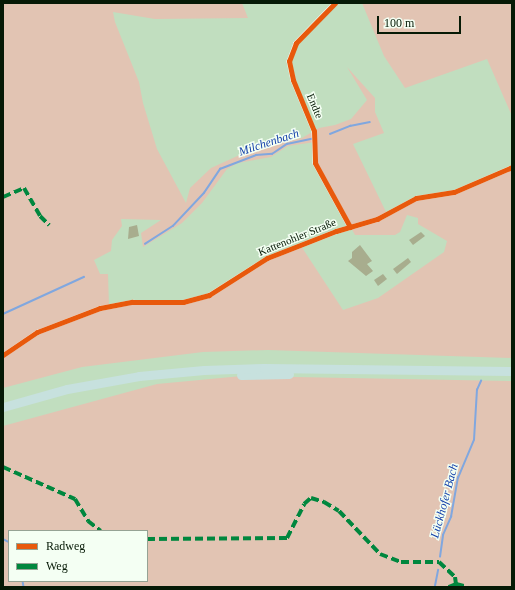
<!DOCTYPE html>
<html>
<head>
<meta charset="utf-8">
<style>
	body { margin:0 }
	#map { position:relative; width:515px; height:590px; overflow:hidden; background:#c1debf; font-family:"Times New Roman",serif }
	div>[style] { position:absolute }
	.green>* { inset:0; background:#e2c4b3 }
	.stream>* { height:1.5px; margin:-0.75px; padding:0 0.75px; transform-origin:0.75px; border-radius:0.75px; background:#80a7df }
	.building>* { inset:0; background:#a8ad8e }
	.street>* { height:4.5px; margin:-2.25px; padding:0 2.25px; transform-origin:2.25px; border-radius:2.25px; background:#f6faf5 }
	.highway>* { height:9px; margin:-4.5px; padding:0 4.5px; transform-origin:4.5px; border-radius:4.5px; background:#c7e1de }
	.quiet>* { height:4px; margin-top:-2px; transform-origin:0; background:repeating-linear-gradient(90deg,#00873e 0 8px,transparent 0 12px) }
	.cycleway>* { height:5px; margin:-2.5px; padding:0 2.5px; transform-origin:2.5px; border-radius:2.5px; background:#e8590c }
	span { translate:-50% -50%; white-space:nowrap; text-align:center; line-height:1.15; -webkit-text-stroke:3px #f4fff3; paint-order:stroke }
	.street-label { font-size:11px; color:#061a06 }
	.water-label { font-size:12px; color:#1440aa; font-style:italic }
	.frame { position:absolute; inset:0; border:4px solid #061a06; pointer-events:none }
	.legend { position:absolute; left:8px; top:530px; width:140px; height:52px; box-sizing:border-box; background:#f4fff3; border:1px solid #95a394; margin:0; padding:5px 7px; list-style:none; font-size:12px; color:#061a06 }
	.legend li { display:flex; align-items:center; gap:8px; height:20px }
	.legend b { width:20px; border:1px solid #95a394 }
	.scale { position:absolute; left:377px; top:16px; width:84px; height:18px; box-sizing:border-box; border:2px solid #061a06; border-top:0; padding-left:5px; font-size:12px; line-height:14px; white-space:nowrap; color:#061a06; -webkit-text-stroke:3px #f4fff3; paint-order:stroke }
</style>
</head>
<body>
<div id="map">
	<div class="green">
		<i style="clip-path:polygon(evenodd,3px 3px,242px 3px,248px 18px,155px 19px,113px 12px,115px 22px,139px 82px,143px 103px,157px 149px,186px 203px,190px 188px,211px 168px,255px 148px,302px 138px,319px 128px,335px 125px,351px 119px,367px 100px,347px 67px,375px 98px,375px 112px,384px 133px,353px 144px,387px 214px,413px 199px,449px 193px,512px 167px,512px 358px,268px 350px,203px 352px,82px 367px,3px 388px,3px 3px,315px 142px,317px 166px,355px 235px,395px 235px,400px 232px,407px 215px,418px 218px,418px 224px,447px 241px,444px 252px,378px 298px,343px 310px,301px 246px,255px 265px,209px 295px,171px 303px,109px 306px,108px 274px,100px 274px,94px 260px,111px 251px,112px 240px,122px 226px,121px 219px,161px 220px,141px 233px,143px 247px,182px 223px,202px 203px,227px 169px,238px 163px,271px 157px,288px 146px,315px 142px)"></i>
		<i style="clip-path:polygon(362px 3px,512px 3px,512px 116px,487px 59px,405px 88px,384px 56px)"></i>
		<i style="clip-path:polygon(evenodd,242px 376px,512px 381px,512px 587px,3px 587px,3px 426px,157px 384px,242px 376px,9px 531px,147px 531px,147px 581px,9px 581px,9px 531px)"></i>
	</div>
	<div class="stream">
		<i style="left:330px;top:134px;width:22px;rotate:-22deg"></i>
		<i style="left:350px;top:126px;width:20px;rotate:-11deg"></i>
		<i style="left:145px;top:244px;width:33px;rotate:-33deg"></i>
		<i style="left:173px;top:226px;width:45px;rotate:-46.8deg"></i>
		<i style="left:204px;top:193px;width:29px;rotate:-56deg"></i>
		<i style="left:220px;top:169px;width:39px;rotate:-21deg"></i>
		<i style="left:256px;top:155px;width:16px;rotate:-4deg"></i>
		<i style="left:272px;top:154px;width:18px;rotate:-34deg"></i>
		<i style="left:287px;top:144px;width:25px;rotate:-12deg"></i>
		<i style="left:3px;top:314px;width:89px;rotate:-24.6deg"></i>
		<i style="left:3px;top:539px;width:7px;rotate:27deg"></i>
		<i style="left:440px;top:557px;width:22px;rotate:-82deg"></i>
		<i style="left:443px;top:535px;width:20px;rotate:-66deg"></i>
		<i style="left:451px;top:517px;width:40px;rotate:-80deg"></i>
		<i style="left:458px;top:478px;width:41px;rotate:-67.2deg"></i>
		<i style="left:474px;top:440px;width:50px;rotate:-86.6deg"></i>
		<i style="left:477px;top:390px;width:10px;rotate:-66deg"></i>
		<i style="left:23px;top:581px;width:6px;rotate:81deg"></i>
		<i style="left:435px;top:586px;width:16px;rotate:-79deg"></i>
	</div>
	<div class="building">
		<i style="clip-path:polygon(137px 225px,139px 236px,128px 239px,129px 227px)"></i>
		<i style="clip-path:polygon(421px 232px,425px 236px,413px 245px,409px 240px)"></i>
		<i style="clip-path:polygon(360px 245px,372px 261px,367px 264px,373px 271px,366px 276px,348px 261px,352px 258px,352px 252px)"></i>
		<i style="clip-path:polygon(408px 258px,411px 262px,397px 274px,393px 269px)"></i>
		<i style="clip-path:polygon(383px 274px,387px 279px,378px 286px,374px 280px)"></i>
	</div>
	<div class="street">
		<i style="left:335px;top:3px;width:56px;rotate:134.3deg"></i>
		<i style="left:296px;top:43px;width:19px;rotate:111deg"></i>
		<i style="left:289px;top:61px;width:19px;rotate:78deg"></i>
		<i style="left:293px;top:80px;width:55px;rotate:67.6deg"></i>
		<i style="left:314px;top:131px;width:32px;rotate:88deg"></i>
		<i style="left:315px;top:163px;width:73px;rotate:61.3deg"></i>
		<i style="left:3px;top:355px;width:41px;rotate:-34.1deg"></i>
		<i style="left:37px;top:332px;width:67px;rotate:-20.9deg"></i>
		<i style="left:100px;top:308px;width:33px;rotate:-11deg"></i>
		<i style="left:132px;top:302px;width:51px"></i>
		<i style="left:183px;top:302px;width:27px;rotate:-15deg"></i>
		<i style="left:209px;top:295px;width:69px;rotate:-32.5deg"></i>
		<i style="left:267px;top:258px;width:74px;rotate:-21.4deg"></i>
		<i style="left:336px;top:231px;width:43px;rotate:-16.3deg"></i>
		<i style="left:377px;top:219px;width:44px;rotate:-28.3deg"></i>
		<i style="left:416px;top:198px;width:38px;rotate:-9deg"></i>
		<i style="left:454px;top:192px;width:63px;rotate:-23.3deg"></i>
	</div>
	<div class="highway">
		<i style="left:241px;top:375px;width:48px;rotate:-1.2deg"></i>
		<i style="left:3px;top:407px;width:66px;rotate:-15.7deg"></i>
		<i style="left:67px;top:389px;width:73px;rotate:-10.2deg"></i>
		<i style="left:139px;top:376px;width:65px;rotate:-5.3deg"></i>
		<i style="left:204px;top:370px;width:60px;rotate:-1.9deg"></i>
		<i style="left:264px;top:368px;width:248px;rotate:0.7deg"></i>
	</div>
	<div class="quiet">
		<i style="left:3px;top:197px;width:23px;rotate:-23deg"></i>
		<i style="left:24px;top:188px;width:32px;rotate:60deg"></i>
		<i style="left:40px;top:216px;width:13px;rotate:45deg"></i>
		<i style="left:3px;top:467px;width:79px;rotate:24deg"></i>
		<i style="left:75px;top:499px;width:26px;rotate:59deg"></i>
		<i style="left:88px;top:521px;width:16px;rotate:38deg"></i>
		<i style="left:147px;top:539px;width:140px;rotate:-0.4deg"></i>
		<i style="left:287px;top:538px;width:38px;rotate:-63deg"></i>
		<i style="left:304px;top:504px;width:9px;rotate:-41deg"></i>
		<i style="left:311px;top:498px;width:14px;rotate:17deg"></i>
		<i style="left:324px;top:502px;width:17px;rotate:31deg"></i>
		<i style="left:339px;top:511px;width:59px;rotate:46.4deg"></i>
		<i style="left:380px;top:554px;width:22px;rotate:21deg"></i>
		<i style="left:401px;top:562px;width:38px"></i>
		<i style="left:439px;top:562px;width:22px;rotate:43deg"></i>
		<i style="left:455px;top:577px;width:7px;rotate:82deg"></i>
		<i style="left:456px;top:584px;width:8px;rotate:157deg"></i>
		<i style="left:456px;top:584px;width:12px;rotate:14deg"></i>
	</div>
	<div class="cycleway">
		<i style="left:335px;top:3px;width:56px;rotate:134.3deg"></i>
		<i style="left:296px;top:43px;width:19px;rotate:111deg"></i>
		<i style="left:289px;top:61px;width:19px;rotate:78deg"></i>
		<i style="left:293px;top:80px;width:55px;rotate:67.6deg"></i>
		<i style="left:314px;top:131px;width:32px;rotate:88deg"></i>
		<i style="left:315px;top:163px;width:73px;rotate:61.3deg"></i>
		<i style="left:3px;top:355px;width:41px;rotate:-34.1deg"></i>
		<i style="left:37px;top:332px;width:67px;rotate:-20.9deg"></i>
		<i style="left:100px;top:308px;width:33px;rotate:-11deg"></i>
		<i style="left:132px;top:302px;width:51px"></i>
		<i style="left:183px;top:302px;width:27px;rotate:-15deg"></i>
		<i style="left:209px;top:295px;width:69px;rotate:-32.5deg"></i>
		<i style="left:267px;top:258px;width:74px;rotate:-21.4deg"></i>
		<i style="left:336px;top:231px;width:43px;rotate:-16.3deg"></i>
		<i style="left:377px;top:219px;width:44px;rotate:-28.3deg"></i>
		<i style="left:416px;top:198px;width:38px;rotate:-9deg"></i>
		<i style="left:454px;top:192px;width:63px;rotate:-23.3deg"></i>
	</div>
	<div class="street-label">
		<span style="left:315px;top:106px;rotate:67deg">Endte</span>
		<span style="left:297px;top:237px;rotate:-22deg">Kattenohler Straße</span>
	</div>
	<div class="water-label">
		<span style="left:269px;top:143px;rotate:-18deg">Milchenbach</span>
		<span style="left:445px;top:501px;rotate:-75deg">Lückhofer Bach</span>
	</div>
	<div class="frame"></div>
	<ul class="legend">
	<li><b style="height:5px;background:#e8590c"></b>Radweg</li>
	<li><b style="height:5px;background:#00873e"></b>Weg</li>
	</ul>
	<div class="scale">100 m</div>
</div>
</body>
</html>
